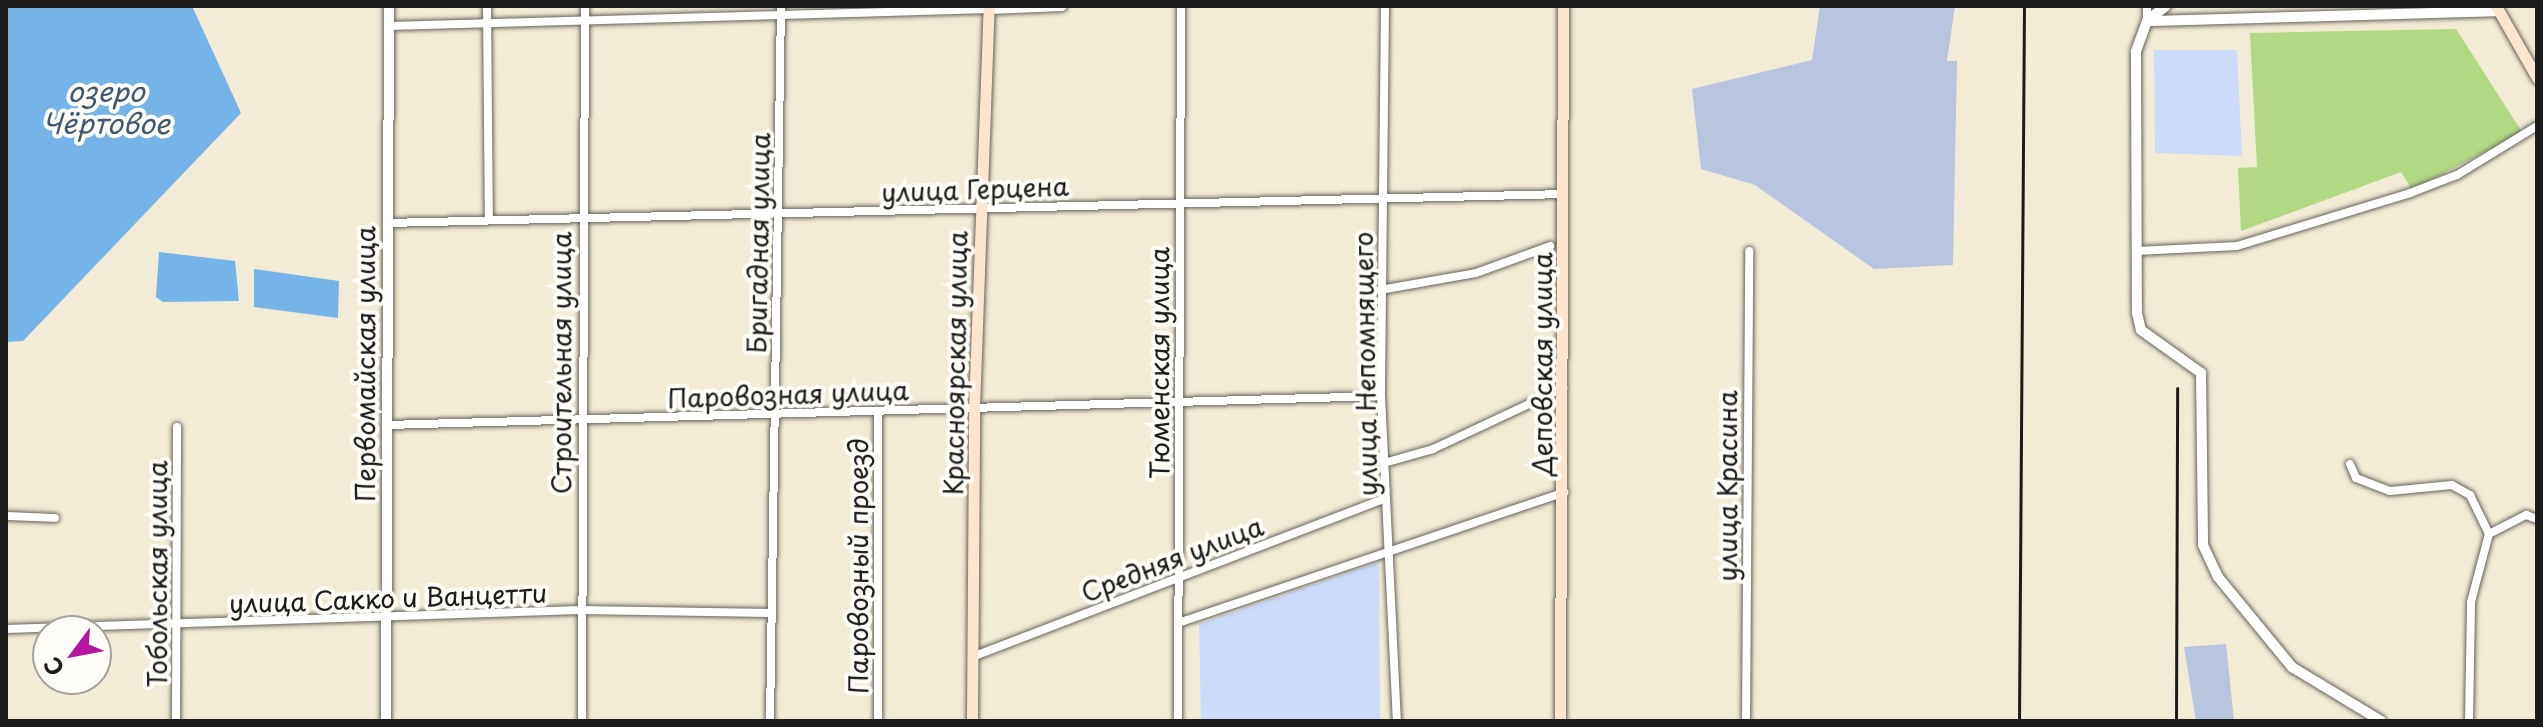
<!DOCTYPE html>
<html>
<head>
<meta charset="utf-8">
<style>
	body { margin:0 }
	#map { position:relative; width:2543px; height:727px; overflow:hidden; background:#f2ebd5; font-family:"Playpen Sans",sans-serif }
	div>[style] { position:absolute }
	.built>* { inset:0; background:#cddbfa }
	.industrial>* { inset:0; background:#b9c5de }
	.green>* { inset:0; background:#b1d883 }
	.water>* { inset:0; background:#75b4e8 }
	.roads { filter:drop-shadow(0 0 2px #67645d) drop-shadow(0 0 2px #67645d) }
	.minor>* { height:8px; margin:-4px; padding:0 4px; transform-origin:4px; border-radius:4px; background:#fff }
	.tertiary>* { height:10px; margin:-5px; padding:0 5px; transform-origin:5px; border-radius:5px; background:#fff }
	.secondary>* { height:11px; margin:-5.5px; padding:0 5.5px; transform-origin:5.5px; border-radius:5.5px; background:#fce5cf }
	.rail>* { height:3px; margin:-1.5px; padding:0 1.5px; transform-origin:1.5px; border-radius:1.5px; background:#1c1c1c }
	span { translate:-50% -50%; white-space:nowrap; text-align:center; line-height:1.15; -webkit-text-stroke:8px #fdfcf7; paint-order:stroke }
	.street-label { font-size:26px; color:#1c1c1c }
	.water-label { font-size:28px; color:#40596e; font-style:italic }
	.frame { position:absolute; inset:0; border:8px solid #1c1c1c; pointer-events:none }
	.north { position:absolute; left:32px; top:615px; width:80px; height:80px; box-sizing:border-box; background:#fdfcf7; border:2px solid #a3a29f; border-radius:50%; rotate:238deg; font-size:22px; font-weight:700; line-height:32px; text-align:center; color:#1c1c1c }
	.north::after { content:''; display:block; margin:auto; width:28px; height:36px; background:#b5179e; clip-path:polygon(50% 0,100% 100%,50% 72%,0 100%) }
</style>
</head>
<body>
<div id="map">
	<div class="built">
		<i style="clip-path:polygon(2154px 50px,2237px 50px,2242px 156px,2155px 153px)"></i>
		<i style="clip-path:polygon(1379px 562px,1380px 721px,1201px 721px,1199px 624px)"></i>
	</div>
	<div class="industrial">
		<i style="clip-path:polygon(1820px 6px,1955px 6px,1947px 61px,1957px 61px,1953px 265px,1874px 269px,1755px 185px,1701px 169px,1692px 89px,1812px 60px)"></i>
		<i style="clip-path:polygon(2226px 644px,2234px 721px,2196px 721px,2184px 647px)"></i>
	</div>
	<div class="green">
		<i style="clip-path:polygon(2456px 29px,2522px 132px,2412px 190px,2401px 172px,2241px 231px,2238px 168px,2257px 167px,2250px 33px)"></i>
	</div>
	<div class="water">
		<i style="clip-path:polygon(6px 6px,192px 6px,241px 113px,23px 341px,6px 342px)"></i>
		<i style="clip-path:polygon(159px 252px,235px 261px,239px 301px,163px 302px,156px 297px)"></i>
		<i style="clip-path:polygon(254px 269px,339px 281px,338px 318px,254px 307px)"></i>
	</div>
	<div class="roads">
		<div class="minor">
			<i style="left:487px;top:6px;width:214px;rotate:89.5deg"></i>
			<i style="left:1385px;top:6px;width:390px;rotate:90.6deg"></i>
			<i style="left:1381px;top:396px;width:325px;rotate:87.2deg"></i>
			<i style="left:2147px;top:21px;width:15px;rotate:-90deg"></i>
			<i style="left:389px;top:26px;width:600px;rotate:-1.62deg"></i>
			<i style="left:387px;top:223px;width:1177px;rotate:-1.41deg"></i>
			<i style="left:2136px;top:251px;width:101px;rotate:-2.8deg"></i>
			<i style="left:2237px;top:246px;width:181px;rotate:-17deg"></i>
			<i style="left:2410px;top:193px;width:50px;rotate:-21deg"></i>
			<i style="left:2457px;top:175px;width:94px;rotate:-31.5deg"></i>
			<i style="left:1380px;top:290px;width:97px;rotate:-10deg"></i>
			<i style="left:1476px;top:273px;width:79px;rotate:-20deg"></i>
			<i style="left:387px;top:425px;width:994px;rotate:-1.67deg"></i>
			<i style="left:1384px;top:463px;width:51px;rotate:-15.9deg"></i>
			<i style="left:1433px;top:449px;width:144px;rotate:-25.1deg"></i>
			<i style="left:2350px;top:464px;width:15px;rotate:67deg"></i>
			<i style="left:2356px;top:478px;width:36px;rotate:21deg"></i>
			<i style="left:2390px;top:491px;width:62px;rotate:-5.5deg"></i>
			<i style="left:2452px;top:485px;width:21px;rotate:29deg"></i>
			<i style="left:2470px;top:495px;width:43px;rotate:64deg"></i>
			<i style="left:6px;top:516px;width:49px;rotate:2.3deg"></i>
			<i style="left:1178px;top:623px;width:408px;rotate:-18.7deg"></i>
			<i style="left:6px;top:629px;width:575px;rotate:-1.89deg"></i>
			<i style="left:581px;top:610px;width:190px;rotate:0.9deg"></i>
			<i style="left:972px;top:657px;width:443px;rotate:-21deg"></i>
			<i style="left:176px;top:721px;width:294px;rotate:-89.8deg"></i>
			<i style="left:582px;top:721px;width:715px;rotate:-89.76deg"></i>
			<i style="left:770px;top:721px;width:715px;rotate:-89.12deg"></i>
			<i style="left:878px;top:721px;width:310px;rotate:-90deg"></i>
			<i style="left:1178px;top:721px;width:715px;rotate:-89.76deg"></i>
			<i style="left:1746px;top:721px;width:470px;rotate:-89.6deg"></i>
			<i style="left:2469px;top:721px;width:119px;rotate:-89deg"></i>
			<i style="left:2471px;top:602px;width:70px;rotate:-75.2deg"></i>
			<i style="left:2489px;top:534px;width:42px;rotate:-27.2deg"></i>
			<i style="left:2526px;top:515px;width:12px;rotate:20deg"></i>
		</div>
		<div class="tertiary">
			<i style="left:2166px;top:6px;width:24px;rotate:142deg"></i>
			<i style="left:2147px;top:21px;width:33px;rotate:110deg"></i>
			<i style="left:2136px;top:52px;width:261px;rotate:89.8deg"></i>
			<i style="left:2137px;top:313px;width:17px;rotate:77deg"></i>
			<i style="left:2141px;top:330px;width:74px;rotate:35.6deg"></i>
			<i style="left:2201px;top:373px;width:172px;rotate:89.3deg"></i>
			<i style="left:2203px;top:545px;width:35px;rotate:65deg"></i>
			<i style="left:2218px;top:577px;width:117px;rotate:50.6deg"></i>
			<i style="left:2292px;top:667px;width:104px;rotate:31.2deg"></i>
			<i style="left:989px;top:9px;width:73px;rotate:-2.4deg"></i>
			<i style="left:2149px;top:21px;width:349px;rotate:-1.6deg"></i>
			<i style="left:386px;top:721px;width:715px;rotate:-89.76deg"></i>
		</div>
		<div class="secondary">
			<i style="left:2496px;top:6px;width:83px;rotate:60.3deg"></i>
			<i style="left:972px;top:721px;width:313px;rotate:-89.6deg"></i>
			<i style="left:974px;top:408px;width:402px;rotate:-87.9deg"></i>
			<i style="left:1560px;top:721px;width:715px;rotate:-89.76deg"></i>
		</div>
	</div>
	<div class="rail">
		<i style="left:2019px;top:721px;width:715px;rotate:-89.6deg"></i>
		<i style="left:2176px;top:721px;width:333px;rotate:-89.8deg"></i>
	</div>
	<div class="street-label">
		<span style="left:975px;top:189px;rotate:-2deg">улица Герцена</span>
		<span style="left:758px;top:243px;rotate:-89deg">Бригадная улица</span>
		<span style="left:561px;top:363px;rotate:-90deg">Строительная улица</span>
		<span style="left:955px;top:363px;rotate:-89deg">Красноярская улица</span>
		<span style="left:1159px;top:363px;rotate:-90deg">Тюменская улица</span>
		<span style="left:365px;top:364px;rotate:-90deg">Первомайская улица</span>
		<span style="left:1365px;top:364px;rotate:-91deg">улица Непомнящего</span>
		<span style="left:1542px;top:364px;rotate:-90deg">Деповская улица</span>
		<span style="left:788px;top:394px;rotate:-2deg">Паровозная улица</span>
		<span style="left:1727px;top:486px;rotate:-90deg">улица Красина</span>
		<span style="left:1172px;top:559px;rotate:-21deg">Средняя улица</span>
		<span style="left:858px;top:566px;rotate:-90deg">Паровозный проезд</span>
		<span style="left:157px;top:574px;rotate:-90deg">Тобольская улица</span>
		<span style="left:388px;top:598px;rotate:-2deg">улица Сакко и Ванцетти</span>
	</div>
	<div class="water-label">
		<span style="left:106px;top:107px">озеро<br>Чёртовое</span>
	</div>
	<div class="frame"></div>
	<div class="north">С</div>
</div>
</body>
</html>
